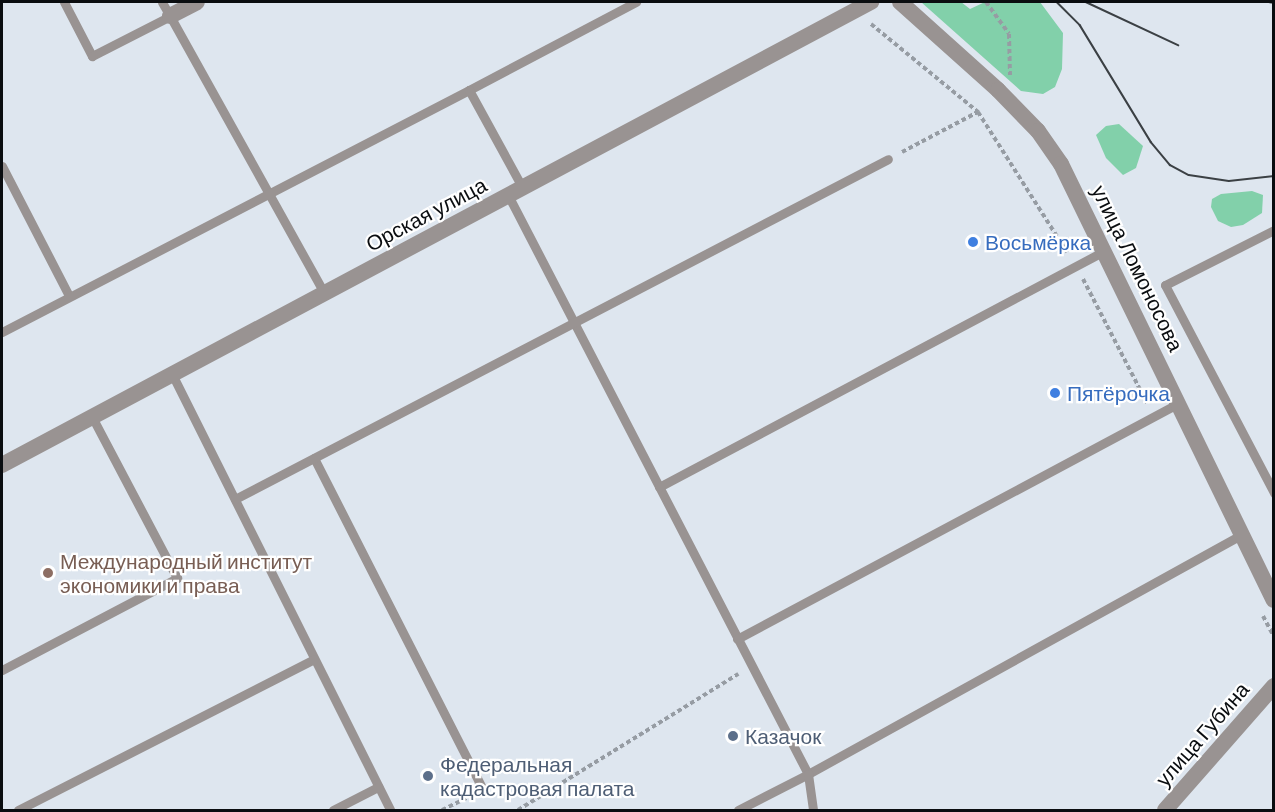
<!DOCTYPE html>
<html>
<head>
<meta charset="utf-8">
<style>
	body { margin:0 }
	#map { position:relative; width:1275px; height:812px; overflow:hidden; background:#dee6ef; font-family:Barlow,sans-serif }
	div>[style] { position:absolute }
	.green>* { inset:0; background:#82d0aa }
	.path>* { height:4px; margin-top:-2px; transform-origin:0; background:repeating-linear-gradient(90deg,#969ca3 0 4.5px,transparent 0 7.5px) }
	.service>* { height:9px; margin:-4.5px; padding:0 4.5px; transform-origin:4.5px; border-radius:4.5px; background:#999392 }
	.minor>* { height:16px; margin:-8px; padding:0 8px; transform-origin:8px; border-radius:8px; background:#999392 }
	.tertiary>* { height:16px; margin:-8px; padding:0 8px; transform-origin:8px; border-radius:8px; background:#999392 }
	.tram>* { height:1.5px; margin:-0.75px; padding:0 0.75px; transform-origin:0.75px; border-radius:0.75px; background:#3b4044 }
	.dots>* { width:16px; height:16px; translate:-50% -50%; box-sizing:border-box; border:3px solid #fff; border-radius:50% }
	span { translate:-50% -50%; white-space:nowrap; text-align:center; line-height:1.15; -webkit-text-stroke:4.5px #fff; paint-order:stroke }
	.street-label { font-size:21px; color:#0a0d10 }
	.shop-label { font-size:21px; color:#366cbe }
	.left { translate:0 -50%; text-align:left }
	.education-label { font-size:21px; color:#785e54 }
	.service-label { font-size:21px; color:#4e5e75 }
	.frame { position:absolute; inset:0; border:3px solid #0a0d10; pointer-events:none }
</style>
</head>
<body>
<div id="map">
	<div class="green">
		<i style="clip-path:polygon(921px 2px,961px 2px,970px 9px,985px 2px,1040px 2px,1063px 33px,1062px 69px,1055px 87px,1043px 94px,1021px 91px)"></i>
		<i style="clip-path:polygon(1119px 124px,1143px 146px,1136px 168px,1123px 175px,1106px 158px,1096px 135px,1106px 126px)"></i>
		<i style="clip-path:polygon(1252px 191px,1263px 195px,1262px 213px,1243px 225px,1231px 227px,1218px 221px,1211px 207px,1212px 199px,1221px 194px)"></i>
	</div>
	<div class="path">
		<i style="left:986px;top:2px;width:39px;rotate:54deg"></i>
		<i style="left:1009px;top:34px;width:41px;rotate:88.6deg"></i>
		<i style="left:871px;top:24px;width:139px;rotate:39.4deg"></i>
		<i style="left:978px;top:112px;width:166px;rotate:57.6deg"></i>
		<i style="left:902px;top:152px;width:86px;rotate:-27.8deg"></i>
		<i style="left:1083px;top:279px;width:140px;rotate:62.7deg"></i>
		<i style="left:1263px;top:616px;width:24px;rotate:62deg"></i>
		<i style="left:442px;top:810px;width:32px;rotate:-26deg"></i>
		<i style="left:518px;top:810px;width:259px;rotate:-31.7deg"></i>
	</div>
	<div class="service">
		<i style="left:64px;top:2px;width:61px;rotate:62.6deg"></i>
		<i style="left:92px;top:56px;width:88px;rotate:-27.1deg"></i>
		<i style="left:170px;top:16px;width:16px;rotate:-120deg"></i>
		<i style="left:170px;top:16px;width:317px;rotate:60.9deg"></i>
		<i style="left:469px;top:90px;width:189px;rotate:-27.8deg"></i>
		<i style="left:2px;top:166px;width:146px;rotate:62.7deg"></i>
		<i style="left:508px;top:195px;width:652px;rotate:62.61deg"></i>
		<i style="left:808px;top:774px;width:496px;rotate:-28.9deg"></i>
		<i style="left:1274px;top:230px;width:122px;rotate:153.2deg"></i>
		<i style="left:1165px;top:285px;width:235px;rotate:62.3deg"></i>
		<i style="left:2px;top:332px;width:526px;rotate:-27.39deg"></i>
		<i style="left:469px;top:90px;width:111px;rotate:61.3deg"></i>
		<i style="left:172px;top:374px;width:487px;rotate:63.4deg"></i>
		<i style="left:314px;top:458px;width:373px;rotate:63deg"></i>
		<i style="left:659px;top:487px;width:506px;rotate:-27.93deg"></i>
		<i style="left:235px;top:499px;width:736px;rotate:-27.5deg"></i>
		<i style="left:737px;top:639px;width:501px;rotate:-28.1deg"></i>
		<i style="left:2px;top:670px;width:198px;rotate:-27.7deg"></i>
		<i style="left:177px;top:578px;width:182px;rotate:-117.8deg"></i>
		<i style="left:18px;top:810px;width:332px;rotate:-27deg"></i>
		<i style="left:333px;top:810px;width:51px;rotate:-27.1deg"></i>
		<i style="left:738px;top:810px;width:79px;rotate:-27.2deg"></i>
		<i style="left:808px;top:774px;width:36px;rotate:82deg"></i>
	</div>
	<div class="minor">
		<i style="left:170px;top:16px;width:30px;rotate:-27deg"></i>
		<i style="left:2px;top:465px;width:985px;rotate:-28.05deg"></i>
	</div>
	<div class="tertiary">
		<i style="left:900px;top:2px;width:132px;rotate:41.9deg"></i>
		<i style="left:998px;top:90px;width:57px;rotate:45.7deg"></i>
		<i style="left:1038px;top:131px;width:40px;rotate:55.1deg"></i>
		<i style="left:1061px;top:164px;width:485px;rotate:64deg"></i>
		<i style="left:1165px;top:810px;width:165px;rotate:-48.7deg"></i>
	</div>
	<div class="tram">
		<i style="left:1057px;top:2px;width:33px;rotate:45deg"></i>
		<i style="left:1080px;top:25px;width:137px;rotate:58.7deg"></i>
		<i style="left:1151px;top:142px;width:30px;rotate:50deg"></i>
		<i style="left:1170px;top:165px;width:21px;rotate:28deg"></i>
		<i style="left:1189px;top:175px;width:40px;rotate:8.5deg"></i>
		<i style="left:1229px;top:181px;width:45px;rotate:-6.3deg"></i>
		<i style="left:1086px;top:2px;width:102px;rotate:25.1deg"></i>
		<i style="left:1269px;top:2px;width:5px;rotate:11deg"></i>
	</div>
	<div class="dots">
		<i style="left:973px;top:242px;background:#3f7fe0"></i>
		<i style="left:1055px;top:393px;background:#3f7fe0"></i>
		<i style="left:48px;top:573px;background:#8d6e63"></i>
		<i style="left:733px;top:736px;background:#5c6f8a"></i>
		<i style="left:428px;top:776px;background:#5c6f8a"></i>
	</div>
	<div class="street-label">
		<span style="left:426px;top:214px;rotate:-28deg">Орская улица</span>
		<span style="left:1138px;top:268px;rotate:64deg">улица Ломоносова</span>
		<span style="left:1202px;top:734px;rotate:-49deg">улица Губина</span>
	</div>
	<div class="shop-label">
		<span class="left" style="left:985px;top:242px">Восьмёрка</span>
		<span class="left" style="left:1067px;top:393px">Пятёрочка</span>
	</div>
	<div class="education-label">
		<span class="left" style="left:60px;top:573px">Международный институт<br>экономики и права</span>
	</div>
	<div class="service-label">
		<span class="left" style="left:745px;top:736px">Казачок</span>
		<span class="left" style="left:440px;top:776px">Федеральная<br>кадастровая палата</span>
	</div>
	<div class="frame"></div>
</div>
</body>
</html>
